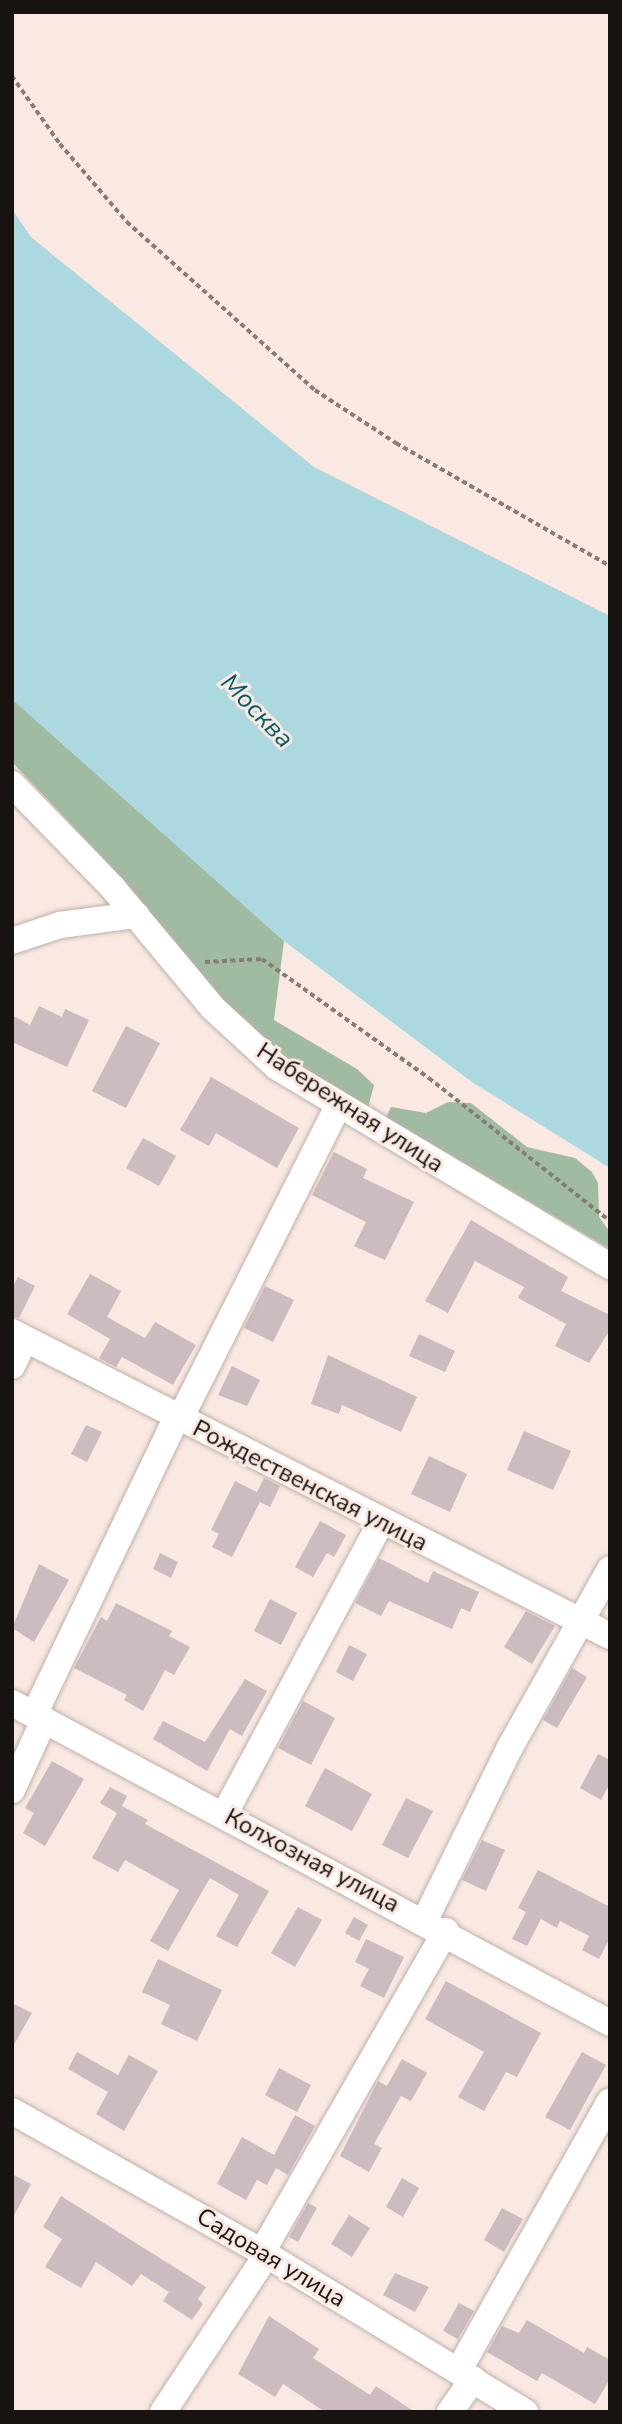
<!DOCTYPE html>
<html>
<head>
<meta charset="utf-8">
<style>
	body { margin:0 }
	#map { position:relative; width:622px; height:2424px; overflow:hidden; background:#f9e9e2; font-family:"Nunito Sans",sans-serif }
	div>[style] { position:absolute }
	.forest>* { inset:0; background:#9fbba2 }
	.water>* { inset:0; background:#acd8df }
	.building>* { inset:0; background:#ccbbbf }
	.path>* { height:3.5px; margin-top:-1.75px; transform-origin:0; background:repeating-linear-gradient(90deg,#877c77 0 5px,transparent 0 8.5px) }
	.roads { filter:drop-shadow(0 0 2px #bfb0a9) drop-shadow(0 0 2px #bfb0a9) }
	.minor>* { height:26px; margin:-13px; padding:0 13px; transform-origin:13px; border-radius:13px; background:#fff }
	span { translate:-50% -50%; white-space:nowrap; text-align:center; line-height:1.15; -webkit-text-stroke:6px #f9e9e2; paint-order:stroke }
	.street-label { font-size:24px; color:#181210 }
	.water-label { font-size:26px; color:#005e6a; font-style:italic }
	.frame { position:absolute; inset:0; border:14px solid #181210; pointer-events:none }
</style>
</head>
<body>
<div id="map">
	<div class="forest">
		<i style="clip-path:polygon(12px 699px,284px 941px,274px 1020px,357px 1069px,374px 1085px,368px 1108px,272px 1051px,221px 1001px,109px 864px,12px 762px)"></i>
		<i style="clip-path:polygon(448px 1102px,471px 1103px,527px 1147px,575px 1158px,592px 1172px,598px 1183px,599px 1217px,610px 1232px,610px 1249px,386px 1117px,391px 1107px,426px 1113px)"></i>
	</div>
	<div class="water">
		<i style="clip-path:polygon(12px 209px,31px 237px,314px 467px,610px 616px,610px 1168px,472px 1082px,284px 941px,12px 699px)"></i>
	</div>
	<div class="building">
		<i style="clip-path:polygon(39px 1006px,62px 1017px,65px 1009px,89px 1020px,67px 1067px,12px 1042px,12px 1015px,30px 1025px)"></i>
		<i style="clip-path:polygon(126px 1026px,160px 1043px,126px 1108px,92px 1091px)"></i>
		<i style="clip-path:polygon(211px 1077px,299px 1128px,277px 1168px,216px 1133px,209px 1146px,180px 1130px)"></i>
		<i style="clip-path:polygon(143px 1138px,176px 1156px,159px 1186px,126px 1168px)"></i>
		<i style="clip-path:polygon(334px 1152px,367px 1169px,363px 1178px,414px 1202px,385px 1260px,354px 1246px,366px 1222px,312px 1195px)"></i>
		<i style="clip-path:polygon(471px 1220px,568px 1277px,561px 1291px,610px 1315px,610px 1330px,589px 1363px,555px 1346px,566px 1324px,518px 1298px,524px 1287px,475px 1261px,448px 1313px,425px 1301px)"></i>
		<i style="clip-path:polygon(90px 1274px,121px 1291px,107px 1317px,145px 1338px,155px 1322px,196px 1345px,173px 1385px,122px 1357px,116px 1367px,99px 1358px,110px 1339px,67px 1314px)"></i>
		<i style="clip-path:polygon(18px 1277px,35px 1286px,19px 1318px,12px 1316px,12px 1288px)"></i>
		<i style="clip-path:polygon(265px 1286px,294px 1300px,273px 1342px,244px 1328px)"></i>
		<i style="clip-path:polygon(419px 1334px,455px 1351px,445px 1372px,409px 1356px)"></i>
		<i style="clip-path:polygon(328px 1355px,417px 1397px,401px 1432px,342px 1405px,339px 1414px,311px 1404px)"></i>
		<i style="clip-path:polygon(232px 1366px,260px 1380px,247px 1406px,218px 1395px)"></i>
		<i style="clip-path:polygon(86px 1425px,102px 1432px,87px 1462px,71px 1454px)"></i>
		<i style="clip-path:polygon(524px 1431px,571px 1451px,553px 1490px,507px 1470px)"></i>
		<i style="clip-path:polygon(429px 1456px,467px 1474px,450px 1512px,411px 1494px)"></i>
		<i style="clip-path:polygon(264px 1478px,280px 1486px,270px 1507px,260px 1502px,232px 1557px,212px 1547px,219px 1534px,211px 1530px,235px 1481px,257px 1492px)"></i>
		<i style="clip-path:polygon(320px 1521px,346px 1535px,334px 1557px,327px 1553px,313px 1577px,295px 1567px)"></i>
		<i style="clip-path:polygon(160px 1553px,178px 1562px,171px 1578px,153px 1569px)"></i>
		<i style="clip-path:polygon(379px 1558px,428px 1583px,433px 1571px,479px 1592px,470px 1612px,461px 1608px,452px 1629px,389px 1601px,381px 1616px,355px 1603px)"></i>
		<i style="clip-path:polygon(39px 1564px,69px 1580px,34px 1642px,12px 1628px)"></i>
		<i style="clip-path:polygon(270px 1599px,297px 1613px,281px 1645px,254px 1631px)"></i>
		<i style="clip-path:polygon(116px 1603px,172px 1631px,169px 1636px,190px 1647px,174px 1675px,165px 1670px,143px 1711px,124px 1700px,127px 1695px,74px 1668px,101px 1617px,107px 1621px)"></i>
		<i style="clip-path:polygon(526px 1611px,555px 1626px,532px 1664px,504px 1647px)"></i>
		<i style="clip-path:polygon(349px 1645px,367px 1654px,353px 1681px,336px 1672px)"></i>
		<i style="clip-path:polygon(572px 1668px,587px 1677px,557px 1728px,543px 1720px)"></i>
		<i style="clip-path:polygon(245px 1679px,267px 1691px,242px 1736px,230px 1729px,207px 1771px,153px 1739px,163px 1721px,205px 1742px)"></i>
		<i style="clip-path:polygon(303px 1701px,335px 1718px,311px 1765px,278px 1748px)"></i>
		<i style="clip-path:polygon(598px 1754px,610px 1760px,610px 1783px,601px 1800px,580px 1788px)"></i>
		<i style="clip-path:polygon(52px 1761px,84px 1779px,45px 1846px,23px 1833px,34px 1813px,25px 1808px)"></i>
		<i style="clip-path:polygon(325px 1768px,372px 1794px,352px 1831px,305px 1806px)"></i>
		<i style="clip-path:polygon(110px 1787px,127px 1796px,122px 1806px,148px 1820px,145px 1824px,269px 1891px,237px 1947px,216px 1936px,239px 1895px,210px 1878px,168px 1951px,150px 1941px,179px 1890px,125px 1860px,118px 1872px,92px 1858px,117px 1813px,100px 1803px)"></i>
		<i style="clip-path:polygon(406px 1798px,433px 1811px,408px 1858px,382px 1845px)"></i>
		<i style="clip-path:polygon(482px 1840px,505px 1850px,486px 1891px,462px 1880px)"></i>
		<i style="clip-path:polygon(538px 1870px,610px 1907px,610px 1938px,599px 1959px,582px 1950px,589px 1936px,560px 1921px,557px 1928px,541px 1919px,527px 1946px,512px 1939px,526px 1912px,518px 1908px)"></i>
		<i style="clip-path:polygon(298px 1907px,322px 1920px,295px 1967px,271px 1953px)"></i>
		<i style="clip-path:polygon(354px 1917px,368px 1925px,359px 1941px,345px 1933px)"></i>
		<i style="clip-path:polygon(366px 1939px,404px 1957px,384px 1998px,360px 1986px,369px 1969px,355px 1962px)"></i>
		<i style="clip-path:polygon(158px 1959px,222px 1990px,197px 2041px,161px 2024px,170px 2005px,142px 1992px)"></i>
		<i style="clip-path:polygon(446px 1981px,541px 2033px,517px 2077px,506px 2072px,484px 2111px,458px 2097px,484px 2052px,425px 2019px)"></i>
		<i style="clip-path:polygon(12px 2003px,32px 2013px,12px 2048px)"></i>
		<i style="clip-path:polygon(77px 2052px,118px 2075px,129px 2055px,158px 2071px,124px 2131px,96px 2114px,108px 2092px,68px 2069px)"></i>
		<i style="clip-path:polygon(582px 2052px,606px 2065px,570px 2130px,545px 2117px)"></i>
		<i style="clip-path:polygon(402px 2059px,427px 2073px,411px 2101px,401px 2096px,374px 2144px,382px 2148px,369px 2172px,340px 2156px,378px 2081px,387px 2086px)"></i>
		<i style="clip-path:polygon(279px 2068px,311px 2085px,297px 2112px,265px 2095px)"></i>
		<i style="clip-path:polygon(295px 2115px,315px 2126px,288px 2175px,276px 2168px,267px 2185px,257px 2180px,246px 2200px,217px 2184px,242px 2137px,274px 2155px)"></i>
		<i style="clip-path:polygon(12px 2174px,31px 2184px,12px 2219px)"></i>
		<i style="clip-path:polygon(402px 2178px,419px 2188px,403px 2217px,386px 2207px)"></i>
		<i style="clip-path:polygon(61px 2196px,206px 2287px,198px 2299px,203px 2304px,192px 2320px,163px 2301px,169px 2292px,141px 2274px,132px 2286px,96px 2262px,81px 2288px,45px 2267px,62px 2239px,43px 2227px)"></i>
		<i style="clip-path:polygon(308px 2203px,317px 2208px,298px 2242px,289px 2237px)"></i>
		<i style="clip-path:polygon(502px 2208px,523px 2219px,504px 2252px,484px 2240px)"></i>
		<i style="clip-path:polygon(349px 2215px,370px 2228px,352px 2257px,331px 2244px)"></i>
		<i style="clip-path:polygon(395px 2273px,429px 2287px,415px 2312px,383px 2295px)"></i>
		<i style="clip-path:polygon(459px 2303px,474px 2311px,458px 2339px,443px 2331px)"></i>
		<i style="clip-path:polygon(269px 2316px,319px 2349px,313px 2358px,370px 2395px,376px 2386px,415px 2412px,325px 2412px,283px 2384px,275px 2397px,256px 2385px,238px 2374px)"></i>
		<i style="clip-path:polygon(527px 2320px,584px 2353px,587px 2347px,610px 2360px,610px 2379px,595px 2404px,542px 2373px,537px 2381px,487px 2352px,502px 2326px,519px 2333px)"></i>
	</div>
	<div class="path">
		<i style="left:12px;top:76px;width:83px;rotate:54.8deg"></i>
		<i style="left:60px;top:144px;width:103px;rotate:49.3deg"></i>
		<i style="left:127px;top:222px;width:252px;rotate:41.8deg"></i>
		<i style="left:315px;top:390px;width:97px;rotate:33.2deg"></i>
		<i style="left:396px;top:443px;width:247px;rotate:29.9deg"></i>
		<i style="left:205px;top:962px;width:57px;rotate:-3deg"></i>
		<i style="left:262px;top:959px;width:205px;rotate:35.5deg"></i>
		<i style="left:429px;top:1078px;width:231px;rotate:38.3deg"></i>
	</div>
	<div class="roads">
		<div class="minor">
			<i style="left:12px;top:784px;width:145px;rotate:45.8deg"></i>
			<i style="left:113px;top:888px;width:156px;rotate:50.2deg"></i>
			<i style="left:213px;top:1008px;width:87px;rotate:42.7deg"></i>
			<i style="left:277px;top:1067px;width:388px;rotate:30.9deg"></i>
			<i style="left:12px;top:941px;width:51px;rotate:-18.4deg"></i>
			<i style="left:60px;top:925px;width:77px;rotate:-7.5deg"></i>
			<i style="left:12px;top:1332px;width:671px;rotate:26.95deg"></i>
			<i style="left:12px;top:1366px;width:28px;rotate:-64deg"></i>
			<i style="left:12px;top:1703px;width:678px;rotate:28.15deg"></i>
			<i style="left:34px;top:1715px;width:329px;rotate:-64.4deg"></i>
			<i style="left:176px;top:1418px;width:13px;rotate:-45deg"></i>
			<i style="left:185px;top:1409px;width:339px;rotate:-63.2deg"></i>
			<i style="left:12px;top:1790px;width:77px;rotate:-65.4deg"></i>
			<i style="left:224px;top:1815px;width:332px;rotate:-61.8deg"></i>
			<i style="left:425px;top:1920px;width:191px;rotate:-63.8deg"></i>
			<i style="left:509px;top:1749px;width:206px;rotate:-60.7deg"></i>
			<i style="left:12px;top:2111px;width:287px;rotate:29.4deg"></i>
			<i style="left:262px;top:2252px;width:308px;rotate:31.3deg"></i>
			<i style="left:262px;top:2252px;width:370px;rotate:-60.2deg"></i>
			<i style="left:459px;top:2370px;width:308px;rotate:-60.7deg"></i>
			<i style="left:163px;top:2412px;width:189px;rotate:-56.6deg"></i>
			<i style="left:450px;top:2412px;width:40px;rotate:-55.1deg"></i>
		</div>
	</div>
	<div class="street-label">
		<span style="left:350px;top:1108px;rotate:33deg">Набережная улица</span>
		<span style="left:310px;top:1486px;rotate:27deg">Рождественская улица</span>
		<span style="left:312px;top:1861px;rotate:28deg">Колхозная улица</span>
		<span style="left:271px;top:2258px;rotate:31deg">Садовая улица</span>
	</div>
	<div class="water-label">
		<span style="left:257px;top:711px;rotate:46deg">Москва</span>
	</div>
	<div class="frame"></div>
</div>
</body>
</html>
